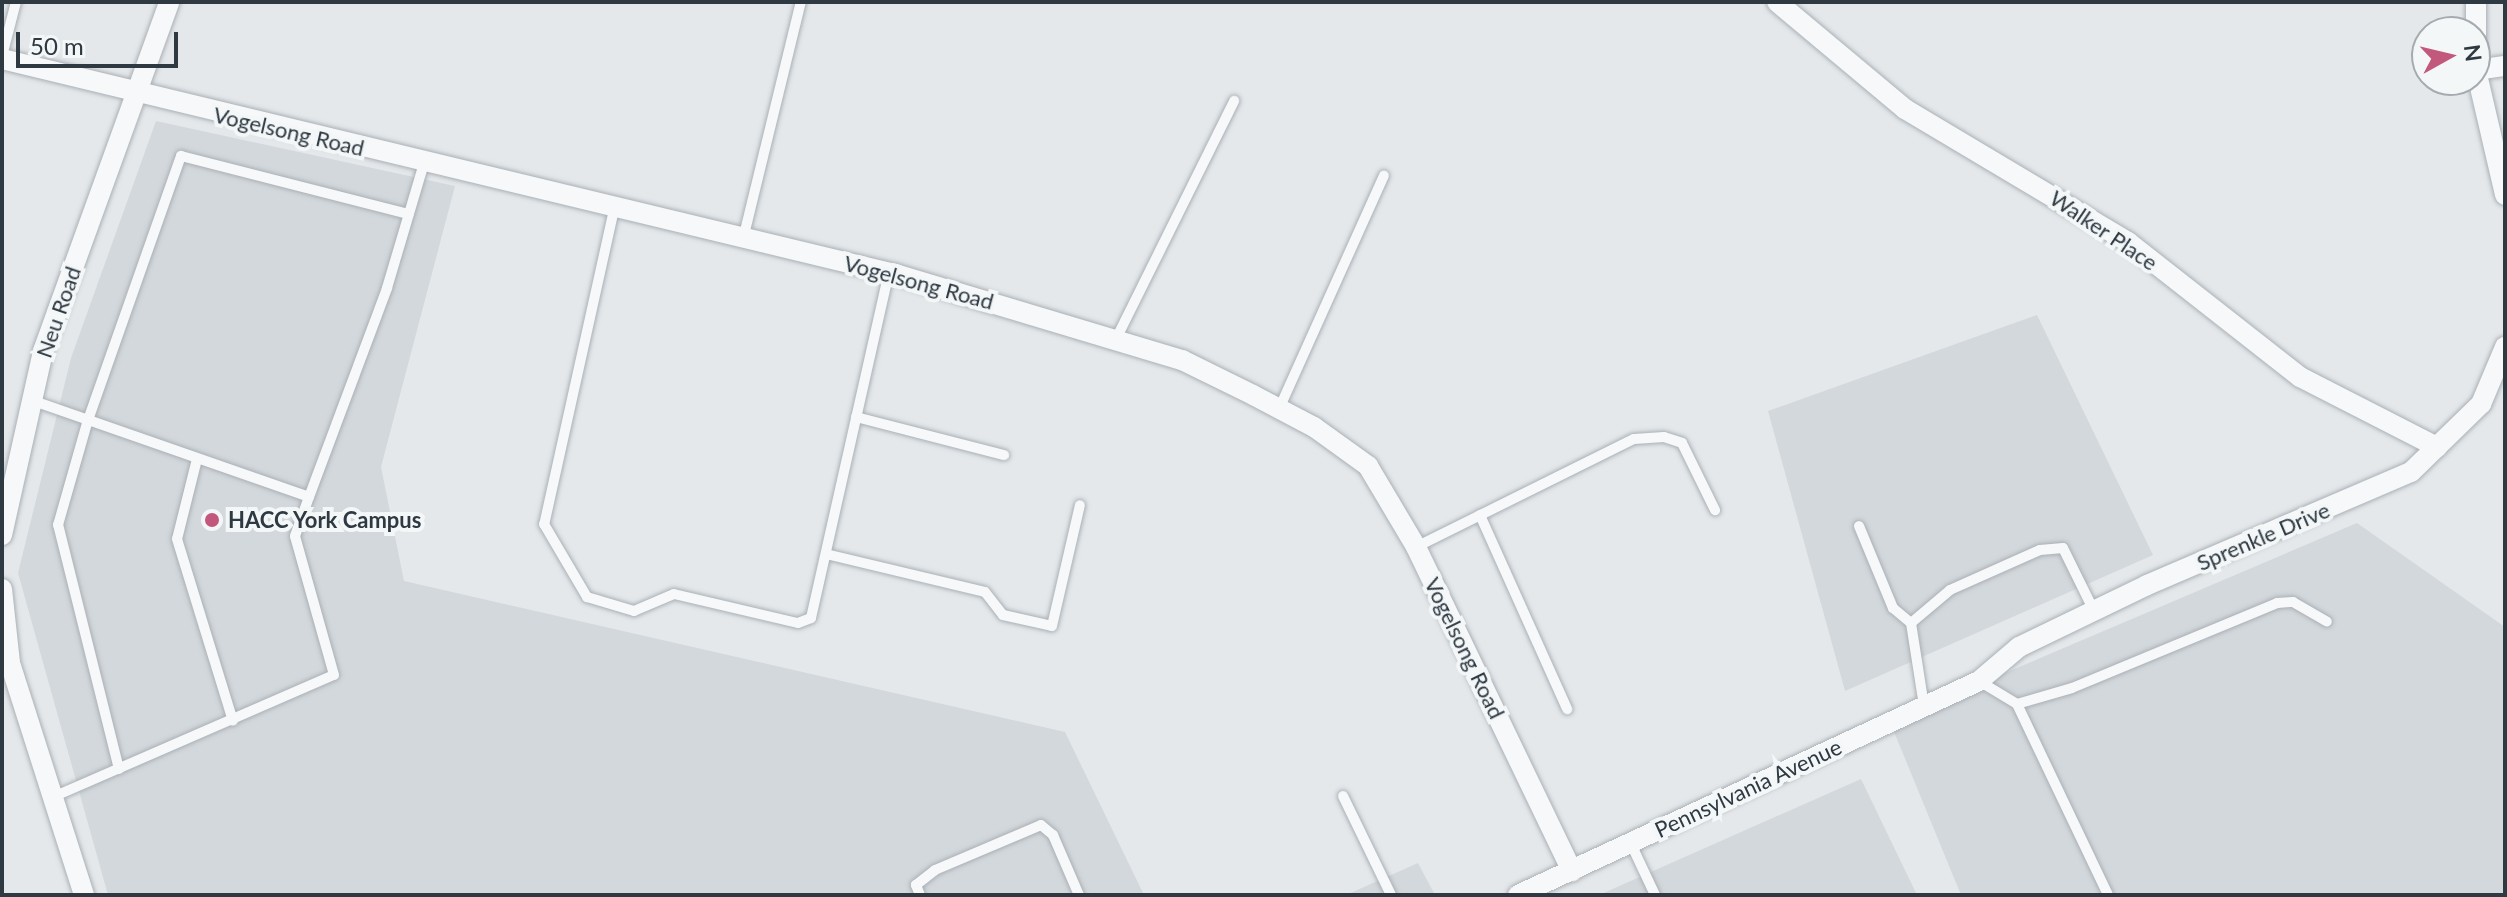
<!DOCTYPE html>
<html>
<head>
<meta charset="utf-8">
<style>
	body { margin:0 }
	#map { position:relative; width:2507px; height:897px; overflow:hidden; background:#e4e8eb; font-family:Lato,sans-serif }
	div>[style] { position:absolute }
	.built>* { inset:0; background:#d3d8dc }
	.roads { filter:drop-shadow(0 0 2px #aab0b5) drop-shadow(0 0 2px #aab0b5) }
	.lane>* { height:10px; margin:-5px; padding:0 5px; transform-origin:5px; border-radius:5px; background:#f7f8f9 }
	.street>* { height:20px; margin:-10px; padding:0 10px; transform-origin:10px; border-radius:10px; background:#f7f8f9 }
	.dots>* { width:22px; height:22px; translate:-50% -50%; box-sizing:border-box; border:4px solid #f4f7f8; border-radius:50% }
	span { translate:-50% -50%; white-space:nowrap; text-align:center; line-height:1.15; -webkit-text-stroke:8px #f4f7f8; paint-order:stroke }
	.street-label { font-size:22px; color:#2e3942 }
	.poi-label { font-size:22px; color:#2e3942; font-weight:700 }
	.left { translate:0 -50%; text-align:left }
	.frame { position:absolute; inset:0; border:4px solid #2e3942; pointer-events:none }
	.north { position:absolute; left:2411px; top:16px; width:80px; height:80px; box-sizing:border-box; background:#f4f7f8; border:2px solid #a5abaf; border-radius:50%; rotate:82deg; font-size:22px; font-weight:700; line-height:32px; text-align:center; color:#2e3942 }
	.north::after { content:''; display:block; margin:auto; width:28px; height:36px; background:#c2587b; clip-path:polygon(50% 0,100% 100%,50% 72%,0 100%) }
	.scale { position:absolute; left:16px; top:32px; width:162px; height:36px; box-sizing:border-box; border:4px solid #2e3942; border-top:0; padding-left:10px; font-size:24px; line-height:28px; white-space:nowrap; color:#2e3942; -webkit-text-stroke:6px #f4f7f8; paint-order:stroke }
</style>
</head>
<body>
<div id="map">
	<div class="built">
		<i style="clip-path:polygon(156px 121px,455px 186px,381px 467px,404px 581px,1065px 732px,1144px 895px,108px 895px,18px 573px,71px 358px)"></i>
		<i style="clip-path:polygon(2037px 315px,2153px 555px,1845px 691px,1768px 411px)"></i>
		<i style="clip-path:polygon(2357px 523px,2505px 627px,2505px 895px,1961px 895px,1890px 722px)"></i>
		<i style="clip-path:polygon(1861px 779px,1917px 895px,1599px 895px)"></i>
		<i style="clip-path:polygon(1418px 863px,1435px 895px,1346px 895px)"></i>
	</div>
	<div class="roads">
		<div class="lane">
			<i style="left:2px;top:56px;width:56px;rotate:-75.5deg"></i>
			<i style="left:615px;top:205px;width:327px;rotate:102.5deg"></i>
			<i style="left:544px;top:524px;width:85px;rotate:59.5deg"></i>
			<i style="left:587px;top:597px;width:49px;rotate:16.6deg"></i>
			<i style="left:634px;top:611px;width:43px;rotate:-23deg"></i>
			<i style="left:674px;top:594px;width:127px;rotate:13.2deg"></i>
			<i style="left:798px;top:623px;width:14px;rotate:-21deg"></i>
			<i style="left:811px;top:618px;width:355px;rotate:-77.3deg"></i>
			<i style="left:744px;top:235px;width:240px;rotate:-76.3deg"></i>
			<i style="left:1116px;top:339px;width:266px;rotate:-63.6deg"></i>
			<i style="left:31px;top:400px;width:294px;rotate:19.2deg"></i>
			<i style="left:309px;top:497px;width:223px;rotate:-69.5deg"></i>
			<i style="left:387px;top:288px;width:130px;rotate:-73.5deg"></i>
			<i style="left:1279px;top:409px;width:256px;rotate:-65.8deg"></i>
			<i style="left:856px;top:417px;width:153px;rotate:14.4deg"></i>
			<i style="left:197px;top:459px;width:82px;rotate:104deg"></i>
			<i style="left:177px;top:539px;width:190px;rotate:72.9deg"></i>
			<i style="left:1480px;top:515px;width:213px;rotate:65.8deg"></i>
			<i style="left:1859px;top:526px;width:89px;rotate:67.5deg"></i>
			<i style="left:1893px;top:608px;width:23px;rotate:40deg"></i>
			<i style="left:1416px;top:547px;width:243px;rotate:-26.4deg"></i>
			<i style="left:1634px;top:439px;width:30px;rotate:-4deg"></i>
			<i style="left:1664px;top:437px;width:19px;rotate:18deg"></i>
			<i style="left:1682px;top:443px;width:75px;rotate:63.8deg"></i>
			<i style="left:826px;top:554px;width:163px;rotate:13.4deg"></i>
			<i style="left:985px;top:592px;width:29px;rotate:52deg"></i>
			<i style="left:1003px;top:615px;width:50px;rotate:12.7deg"></i>
			<i style="left:1052px;top:626px;width:124px;rotate:-77deg"></i>
			<i style="left:1979px;top:681px;width:44px;rotate:31.2deg"></i>
			<i style="left:2017px;top:704px;width:57px;rotate:-16.2deg"></i>
			<i style="left:2072px;top:688px;width:222px;rotate:-22.5deg"></i>
			<i style="left:2277px;top:603px;width:16px;rotate:-4deg"></i>
			<i style="left:2293px;top:602px;width:39px;rotate:30deg"></i>
			<i style="left:2017px;top:704px;width:212px;rotate:64.5deg"></i>
			<i style="left:1924px;top:706px;width:84px;rotate:-98.9deg"></i>
			<i style="left:1911px;top:623px;width:51px;rotate:-40.2deg"></i>
			<i style="left:1950px;top:590px;width:98px;rotate:-24deg"></i>
			<i style="left:2040px;top:550px;width:23px;rotate:-5deg"></i>
			<i style="left:2063px;top:548px;width:70px;rotate:63.8deg"></i>
			<i style="left:119px;top:769px;width:252px;rotate:-104deg"></i>
			<i style="left:58px;top:525px;width:109px;rotate:-74.1deg"></i>
			<i style="left:88px;top:420px;width:280px;rotate:-70.6deg"></i>
			<i style="left:181px;top:156px;width:235px;rotate:14.3deg"></i>
			<i style="left:1343px;top:796px;width:110px;rotate:64.1deg"></i>
			<i style="left:53px;top:797px;width:306px;rotate:-23.5deg"></i>
			<i style="left:334px;top:675px;width:144px;rotate:-105.7deg"></i>
			<i style="left:295px;top:536px;width:41px;rotate:-70.3deg"></i>
			<i style="left:1631px;top:844px;width:56px;rotate:64.8deg"></i>
			<i style="left:920px;top:895px;width:11px;rotate:-112deg"></i>
			<i style="left:916px;top:885px;width:24px;rotate:-38deg"></i>
			<i style="left:935px;top:870px;width:115px;rotate:-23deg"></i>
			<i style="left:1041px;top:825px;width:16px;rotate:40deg"></i>
			<i style="left:1053px;top:835px;width:65px;rotate:66.6deg"></i>
		</div>
		<div class="street">
			<i style="left:1777px;top:2px;width:167px;rotate:39.9deg"></i>
			<i style="left:1905px;top:109px;width:260px;rotate:30.8deg"></i>
			<i style="left:2128px;top:242px;width:219px;rotate:38.1deg"></i>
			<i style="left:2300px;top:377px;width:154px;rotate:27.1deg"></i>
			<i style="left:2476px;top:2px;width:68px;rotate:90deg"></i>
			<i style="left:2476px;top:70px;width:128px;rotate:76.9deg"></i>
			<i style="left:2px;top:59px;width:919px;rotate:13.54deg"></i>
			<i style="left:895px;top:274px;width:300px;rotate:16.7deg"></i>
			<i style="left:1182px;top:360px;width:79px;rotate:26.2deg"></i>
			<i style="left:1253px;top:395px;width:69px;rotate:27.7deg"></i>
			<i style="left:1314px;top:427px;width:67px;rotate:35.8deg"></i>
			<i style="left:1368px;top:466px;width:94px;rotate:59.3deg"></i>
			<i style="left:1416px;top:547px;width:360px;rotate:64.3deg"></i>
			<i style="left:2476px;top:70px;width:29px;rotate:-8deg"></i>
			<i style="left:2px;top:535px;width:189px;rotate:-77.4deg"></i>
			<i style="left:43px;top:351px;width:371px;rotate:-70.1deg"></i>
			<i style="left:2px;top:589px;width:74px;rotate:83.8deg"></i>
			<i style="left:10px;top:663px;width:244px;rotate:72.3deg"></i>
			<i style="left:1518px;top:895px;width:508px;rotate:-24.9deg"></i>
			<i style="left:1979px;top:681px;width:52px;rotate:-40.4deg"></i>
			<i style="left:2019px;top:647px;width:142px;rotate:-25.8deg"></i>
			<i style="left:2147px;top:585px;width:287px;rotate:-23.2deg"></i>
			<i style="left:2411px;top:472px;width:98px;rotate:-44.2deg"></i>
			<i style="left:2481px;top:404px;width:62px;rotate:-67.2deg"></i>
		</div>
	</div>
	<div class="dots">
		<i style="left:212px;top:520px;background:#c2587b"></i>
	</div>
	<div class="street-label">
		<span style="left:289px;top:131px;rotate:13deg">Vogelsong Road</span>
		<span style="left:2104px;top:230px;rotate:34deg">Walker Place</span>
		<span style="left:919px;top:282px;rotate:15deg">Vogelsong Road</span>
		<span style="left:58px;top:312px;rotate:-71deg">Neu Road</span>
		<span style="left:2263px;top:536px;rotate:-23deg">Sprenkle Drive</span>
		<span style="left:1465px;top:648px;rotate:64deg">Vogelsong Road</span>
		<span style="left:1748px;top:788px;rotate:-25deg">Pennsylvania Avenue</span>
	</div>
	<div class="poi-label">
		<span class="left" style="left:228px;top:520px">HACC York Campus</span>
	</div>
	<div class="frame"></div>
	<div class="north">N</div>
	<div class="scale">50 m</div>
</div>
</body>
</html>
